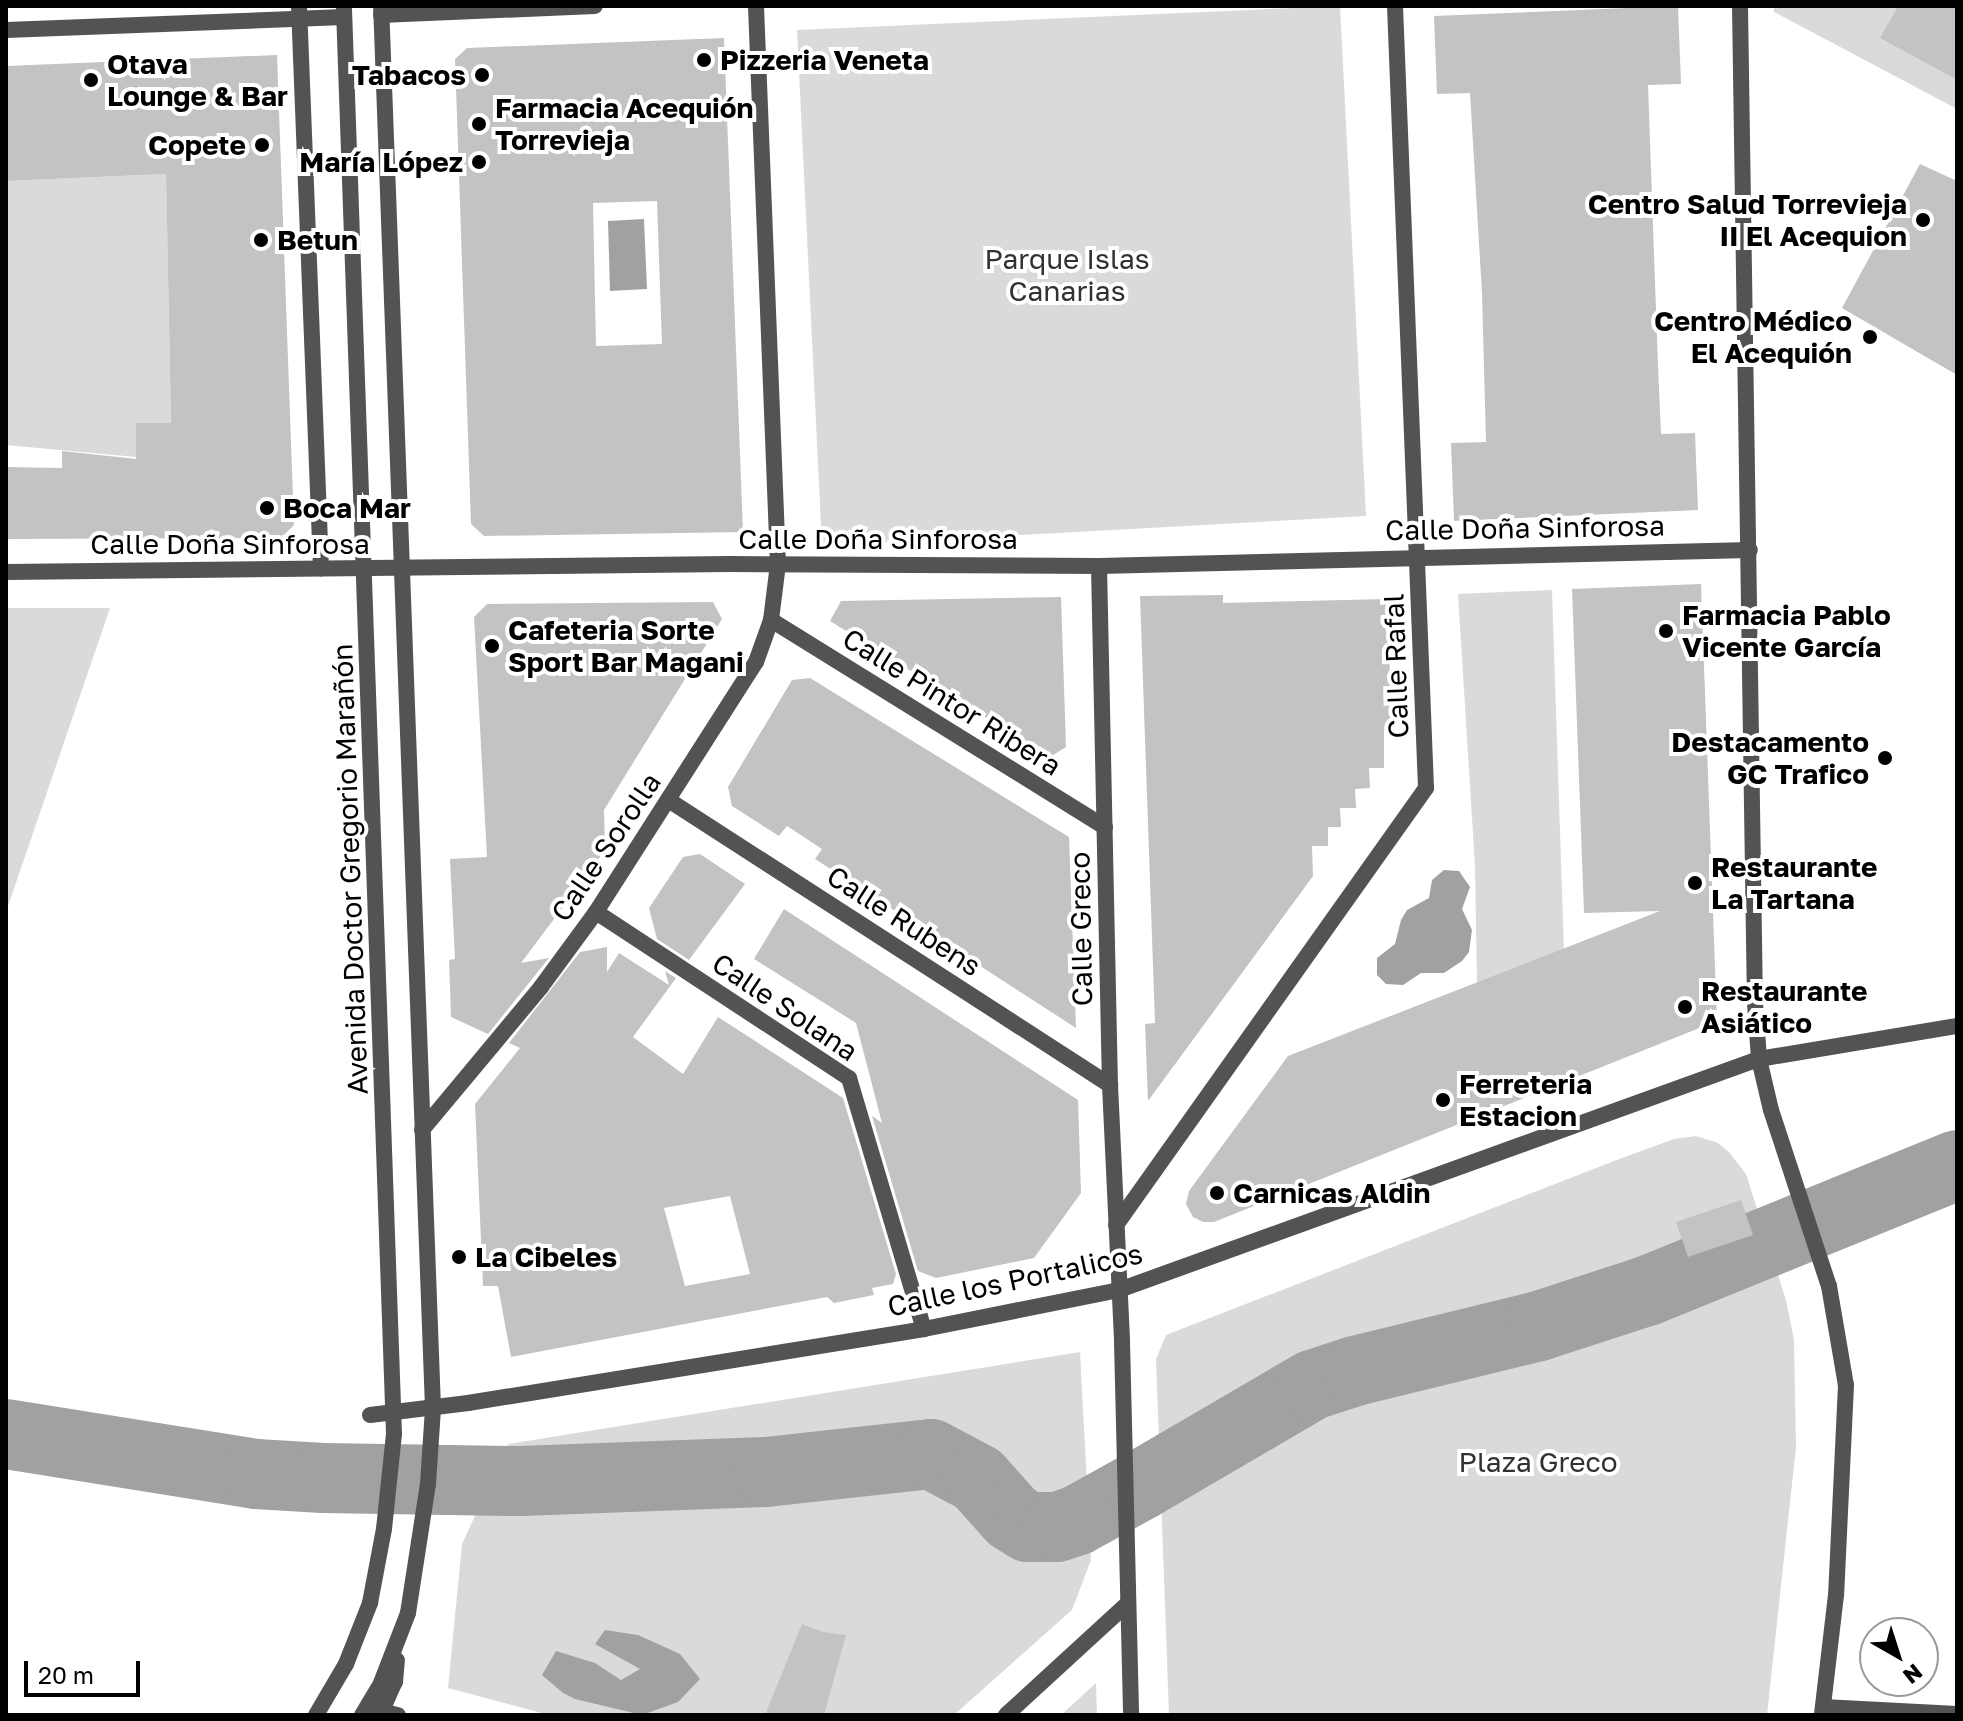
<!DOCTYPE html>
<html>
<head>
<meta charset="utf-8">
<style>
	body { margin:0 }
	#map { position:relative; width:1963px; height:1721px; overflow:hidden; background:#fff; font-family:"Golos Text",sans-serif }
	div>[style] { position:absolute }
	.green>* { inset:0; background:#dadada }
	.water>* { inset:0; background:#a1a1a1 }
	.river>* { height:70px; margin:-35px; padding:0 35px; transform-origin:35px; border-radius:35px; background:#a1a1a1 }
	.building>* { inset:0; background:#c3c3c3 }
	.service>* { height:16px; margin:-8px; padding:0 8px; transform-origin:8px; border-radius:8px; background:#535353 }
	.minor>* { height:16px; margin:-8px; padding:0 8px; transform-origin:8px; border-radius:8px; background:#535353 }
	.tertiary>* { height:16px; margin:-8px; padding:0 8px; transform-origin:8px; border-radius:8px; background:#535353 }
	.dots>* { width:22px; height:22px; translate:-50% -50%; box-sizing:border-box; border:4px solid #fff; border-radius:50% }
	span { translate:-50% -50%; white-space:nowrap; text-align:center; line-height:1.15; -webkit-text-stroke:8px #fff; paint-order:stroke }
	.poi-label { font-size:28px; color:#000; font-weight:700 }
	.left { translate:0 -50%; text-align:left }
	.right { translate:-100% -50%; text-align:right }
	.park-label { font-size:28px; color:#313131 }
	.street-label { font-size:28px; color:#000 }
	.frame { position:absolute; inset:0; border:8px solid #000; pointer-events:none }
	.north { position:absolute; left:1859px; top:1617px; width:80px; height:80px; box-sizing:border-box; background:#fff; border:2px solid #999; border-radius:50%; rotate:141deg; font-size:22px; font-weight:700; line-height:32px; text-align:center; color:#000 }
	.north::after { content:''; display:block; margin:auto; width:28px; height:36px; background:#000; clip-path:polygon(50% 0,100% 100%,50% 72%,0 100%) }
	.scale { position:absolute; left:24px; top:1661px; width:116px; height:36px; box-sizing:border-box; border:4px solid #000; border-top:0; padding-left:10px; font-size:24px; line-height:28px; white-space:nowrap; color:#000; -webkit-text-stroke:6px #fff; paint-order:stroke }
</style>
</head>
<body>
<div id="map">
	<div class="green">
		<i style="clip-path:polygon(1340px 6px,1366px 516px,822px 546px,797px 30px)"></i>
		<i style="clip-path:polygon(1774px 6px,1898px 6px,1881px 38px,1957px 80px,1957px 109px,1774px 12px)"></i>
		<i style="clip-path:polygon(166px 174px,171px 423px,136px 423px,136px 457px,6px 445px,6px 181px)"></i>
		<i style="clip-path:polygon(1552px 590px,1564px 951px,1477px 984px,1475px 866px,1458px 594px)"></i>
		<i style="clip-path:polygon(6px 608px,110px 608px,6px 912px)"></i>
		<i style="clip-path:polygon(1696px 1136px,1718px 1143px,1729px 1152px,1746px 1174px,1786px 1300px,1794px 1340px,1796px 1447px,1767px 1715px,1169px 1715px,1156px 1359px,1166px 1335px,1622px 1158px,1674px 1139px)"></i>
		<i style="clip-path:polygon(1080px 1352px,1091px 1560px,1072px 1610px,954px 1715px,549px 1715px,448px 1688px,462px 1544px,508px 1444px)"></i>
		<i style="clip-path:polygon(1096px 1683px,1097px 1715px,1061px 1715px)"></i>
	</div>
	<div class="water">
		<i style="clip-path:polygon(644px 219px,647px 289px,610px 291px,608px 221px)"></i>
		<i style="clip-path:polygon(1444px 870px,1459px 871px,1470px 887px,1462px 909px,1472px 930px,1469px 952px,1462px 961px,1444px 973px,1421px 973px,1403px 985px,1386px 984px,1377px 975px,1377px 958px,1395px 944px,1401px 920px,1407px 910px,1429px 898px,1432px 880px)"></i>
		<i style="clip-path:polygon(1957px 1152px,1957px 1178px,1861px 1219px,1853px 1197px)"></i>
		<i style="clip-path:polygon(605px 1630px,638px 1635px,680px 1654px,700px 1679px,678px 1702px,642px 1715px,575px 1699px,563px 1693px,542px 1675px,556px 1651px,595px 1663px,621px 1680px,640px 1669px,595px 1644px)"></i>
	</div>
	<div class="river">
		<i style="left:6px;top:1434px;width:253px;rotate:9.1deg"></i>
		<i style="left:256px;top:1474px;width:67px;rotate:3.4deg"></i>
		<i style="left:323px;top:1478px;width:198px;rotate:0.9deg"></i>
		<i style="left:521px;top:1481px;width:245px;rotate:-2.1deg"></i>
		<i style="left:766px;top:1472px;width:166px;rotate:-6.2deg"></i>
		<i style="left:931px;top:1454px;width:53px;rotate:28deg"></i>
		<i style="left:978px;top:1479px;width:51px;rotate:48.2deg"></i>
		<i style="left:1012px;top:1517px;width:19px;rotate:32deg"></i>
		<i style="left:1028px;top:1527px;width:29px"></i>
		<i style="left:1057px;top:1527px;width:20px;rotate:-18deg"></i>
		<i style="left:1076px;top:1521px;width:74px;rotate:-29deg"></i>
		<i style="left:1141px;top:1485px;width:198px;rotate:-30.3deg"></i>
		<i style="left:1312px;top:1385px;width:45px;rotate:-18deg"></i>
		<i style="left:1355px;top:1371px;width:189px;rotate:-13.7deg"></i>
		<i style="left:1539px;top:1326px;width:114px;rotate:-18deg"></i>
		<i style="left:1647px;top:1291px;width:335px;rotate:-22.1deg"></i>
	</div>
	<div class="building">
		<i style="clip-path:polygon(1678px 6px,1681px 84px,1648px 85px,1658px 366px,1661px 434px,1695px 433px,1698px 510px,1454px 521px,1451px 443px,1486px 442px,1482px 293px,1470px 93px,1437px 94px,1434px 16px)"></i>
		<i style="clip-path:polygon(1898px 6px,1957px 6px,1957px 80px,1880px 38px)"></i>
		<i style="clip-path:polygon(evenodd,724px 38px,743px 532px,484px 536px,471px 524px,455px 59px,467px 48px,724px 38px,657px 201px,662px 344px,596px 346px,593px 203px,657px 201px)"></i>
		<i style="clip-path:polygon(277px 55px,294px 525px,281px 538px,6px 539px,6px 467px,62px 468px,62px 451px,136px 459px,136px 423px,171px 423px,166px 174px,6px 181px,6px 66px)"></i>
		<i style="clip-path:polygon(1920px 164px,1957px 181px,1957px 375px,1842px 308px)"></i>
		<i style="clip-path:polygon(1701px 584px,1717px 1021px,1214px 1222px,1203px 1222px,1193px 1217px,1186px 1204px,1189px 1191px,1288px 1056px,1660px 911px,1584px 913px,1572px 589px)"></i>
		<i style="clip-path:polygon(1223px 595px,1223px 603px,1387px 599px,1392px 729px,1384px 730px,1384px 768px,1369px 768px,1370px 788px,1355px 789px,1356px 808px,1340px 808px,1341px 827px,1328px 827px,1328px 846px,1312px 846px,1313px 876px,1148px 1101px,1145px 1024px,1155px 1023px,1140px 596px)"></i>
		<i style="clip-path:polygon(1061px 597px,1066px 747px,1050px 757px,830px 621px,841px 601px)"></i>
		<i style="clip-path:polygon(713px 602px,722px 619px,604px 810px,605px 851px,521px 963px,549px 958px,488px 1034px,451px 1017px,449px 960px,455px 959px,450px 859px,487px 857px,474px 617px,487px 604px)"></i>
		<i style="clip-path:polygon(810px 678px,1069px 837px,1076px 1028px,815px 859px,822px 849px,787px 826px,779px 836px,732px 806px,728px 787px,792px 680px)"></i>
		<i style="clip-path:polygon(700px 854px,745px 884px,689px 960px,657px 939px,649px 908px,683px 857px)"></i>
		<i style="clip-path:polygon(784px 909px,1078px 1100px,1081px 1193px,1034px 1258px,936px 1278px,918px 1271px,872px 1116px,882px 1123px,856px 1023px,754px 959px)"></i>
		<i style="clip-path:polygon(evenodd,607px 947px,607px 972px,619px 953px,669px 985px,665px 971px,676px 978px,633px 1037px,683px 1074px,718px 1017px,843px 1098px,896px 1274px,893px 1284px,872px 1288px,874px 1295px,834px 1303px,827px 1297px,511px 1357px,498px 1286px,483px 1286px,475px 1104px,520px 1048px,509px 1043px,580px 952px,607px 947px,730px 1196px,750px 1274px,685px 1286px,664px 1208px,730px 1196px)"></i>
		<i style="clip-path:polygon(1741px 1200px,1753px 1235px,1688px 1257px,1676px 1222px)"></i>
		<i style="clip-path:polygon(802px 1624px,823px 1632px,846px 1635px,824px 1715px,765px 1715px)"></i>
	</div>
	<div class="service">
		<i style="left:299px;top:6px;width:563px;rotate:87.76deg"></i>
	</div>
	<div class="minor">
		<i style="left:1740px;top:6px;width:997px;rotate:89.14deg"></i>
		<i style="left:1755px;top:1003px;width:56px;rotate:85.9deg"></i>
		<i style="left:1759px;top:1059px;width:52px;rotate:76.8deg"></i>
		<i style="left:1771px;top:1110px;width:185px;rotate:71.8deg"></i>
		<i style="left:1829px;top:1286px;width:100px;rotate:80.3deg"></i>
		<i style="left:1846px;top:1385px;width:210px;rotate:92.7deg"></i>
		<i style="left:1836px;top:1595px;width:121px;rotate:96.7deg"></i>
		<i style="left:381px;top:15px;width:214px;rotate:-2.4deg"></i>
		<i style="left:6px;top:30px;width:338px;rotate:-2.2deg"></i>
		<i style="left:1099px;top:566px;width:519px;rotate:88.79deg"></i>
		<i style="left:1110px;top:1085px;width:257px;rotate:87.3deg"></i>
		<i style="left:1122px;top:1342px;width:373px;rotate:88.6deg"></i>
		<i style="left:6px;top:572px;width:723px;rotate:-0.63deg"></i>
		<i style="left:729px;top:564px;width:370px;rotate:0.3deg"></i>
		<i style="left:1099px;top:566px;width:651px;rotate:-1.41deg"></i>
		<i style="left:771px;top:620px;width:393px;rotate:31.8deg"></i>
		<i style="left:670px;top:801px;width:524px;rotate:32.84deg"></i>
		<i style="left:596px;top:912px;width:303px;rotate:33.3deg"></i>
		<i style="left:849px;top:1078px;width:262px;rotate:73.4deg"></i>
		<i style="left:422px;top:1130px;width:186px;rotate:-50.2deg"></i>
		<i style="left:541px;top:987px;width:93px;rotate:-53.7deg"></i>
		<i style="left:596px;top:912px;width:297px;rotate:-57.4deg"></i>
		<i style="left:756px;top:662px;width:45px;rotate:-70.3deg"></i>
		<i style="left:771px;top:620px;width:56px;rotate:-82.9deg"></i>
		<i style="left:778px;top:564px;width:558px;rotate:-92.26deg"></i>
		<i style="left:1116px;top:1225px;width:536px;rotate:-54.65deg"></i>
		<i style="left:1426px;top:788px;width:783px;rotate:-92.27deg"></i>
		<i style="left:370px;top:1415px;width:99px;rotate:-7deg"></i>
		<i style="left:468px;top:1403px;width:462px;rotate:-9.2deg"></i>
		<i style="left:924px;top:1329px;width:199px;rotate:-11.3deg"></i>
		<i style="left:1119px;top:1290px;width:680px;rotate:-19.85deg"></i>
		<i style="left:1759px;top:1059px;width:201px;rotate:-9.5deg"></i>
		<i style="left:1823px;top:1707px;width:134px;rotate:3deg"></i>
		<i style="left:369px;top:1708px;width:30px;rotate:14deg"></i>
		<i style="left:1006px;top:1715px;width:164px;rotate:-42.5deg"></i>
	</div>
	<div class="tertiary">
		<i style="left:316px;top:1715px;width:59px;rotate:-59.5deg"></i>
		<i style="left:346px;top:1664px;width:66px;rotate:-68.5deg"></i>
		<i style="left:370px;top:1603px;width:75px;rotate:-79.3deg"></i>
		<i style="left:384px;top:1529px;width:96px;rotate:-84deg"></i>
		<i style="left:394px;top:1434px;width:1429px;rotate:-92.01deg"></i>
		<i style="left:362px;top:1715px;width:37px;rotate:-59deg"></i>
		<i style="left:381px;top:1683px;width:75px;rotate:-68.9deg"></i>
		<i style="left:408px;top:1613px;width:131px;rotate:-81.2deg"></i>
		<i style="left:428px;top:1484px;width:76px;rotate:-86.2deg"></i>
		<i style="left:433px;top:1408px;width:1403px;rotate:-92.12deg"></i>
		<i style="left:380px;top:1715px;width:36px;rotate:-66deg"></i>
		<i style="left:395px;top:1682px;width:22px;rotate:-85deg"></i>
	</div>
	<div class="dots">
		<i style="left:704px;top:60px;background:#000"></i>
		<i style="left:482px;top:75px;background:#000"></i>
		<i style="left:91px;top:80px;background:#000"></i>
		<i style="left:479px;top:124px;background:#000"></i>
		<i style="left:262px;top:145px;background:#000"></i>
		<i style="left:479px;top:162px;background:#000"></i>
		<i style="left:1923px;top:220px;background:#000"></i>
		<i style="left:261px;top:240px;background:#000"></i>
		<i style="left:1870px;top:337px;background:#000"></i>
		<i style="left:267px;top:508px;background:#000"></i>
		<i style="left:1666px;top:631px;background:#000"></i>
		<i style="left:492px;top:646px;background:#000"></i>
		<i style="left:1885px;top:758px;background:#000"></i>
		<i style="left:1695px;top:883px;background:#000"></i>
		<i style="left:1685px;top:1007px;background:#000"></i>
		<i style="left:1443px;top:1100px;background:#000"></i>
		<i style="left:1217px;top:1193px;background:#000"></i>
		<i style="left:459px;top:1257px;background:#000"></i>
	</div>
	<div class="poi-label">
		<span class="left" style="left:720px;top:60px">Pizzeria Veneta</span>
		<span class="left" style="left:107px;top:80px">Otava<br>Lounge &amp; Bar</span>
		<span class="right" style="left:466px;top:75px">Tabacos</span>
		<span class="left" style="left:495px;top:124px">Farmacia Acequión<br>Torrevieja</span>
		<span class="right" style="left:246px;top:145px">Copete</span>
		<span class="right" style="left:463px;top:162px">María López</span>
		<span class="right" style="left:1907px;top:220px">Centro Salud Torrevieja<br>II El Acequion</span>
		<span class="left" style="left:277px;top:240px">Betun</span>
		<span class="right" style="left:1852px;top:337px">Centro Médico<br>El Acequión</span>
		<span class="left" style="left:283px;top:508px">Boca Mar</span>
		<span class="left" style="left:1682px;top:631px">Farmacia Pablo<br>Vicente García</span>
		<span class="left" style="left:508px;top:646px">Cafeteria Sorte<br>Sport Bar Magani</span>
		<span class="right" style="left:1869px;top:758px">Destacamento<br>GC Trafico</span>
		<span class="left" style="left:1711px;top:883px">Restaurante<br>La Tartana</span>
		<span class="left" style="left:1701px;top:1007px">Restaurante<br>Asiático</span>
		<span class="left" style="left:1459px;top:1100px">Ferreteria<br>Estacion</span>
		<span class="left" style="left:1233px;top:1193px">Carnicas Aldin</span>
		<span class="left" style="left:475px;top:1257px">La Cibeles</span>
	</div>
	<div class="park-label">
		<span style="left:1067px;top:275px">Parque Islas<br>Canarias</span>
		<span style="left:1538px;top:1462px">Plaza Greco</span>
	</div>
	<div class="street-label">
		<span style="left:1525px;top:528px;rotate:-1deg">Calle Doña Sinforosa</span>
		<span style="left:878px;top:539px">Calle Doña Sinforosa</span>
		<span style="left:230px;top:544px">Calle Doña Sinforosa</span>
		<span style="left:1396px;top:666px;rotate:-92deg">Calle Rafal</span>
		<span style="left:952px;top:702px;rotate:32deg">Calle Pintor Ribera</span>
		<span style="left:606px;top:847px;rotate:-56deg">Calle Sorolla</span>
		<span style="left:350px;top:869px;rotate:-92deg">Avenida Doctor Gregorio Marañón</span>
		<span style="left:904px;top:921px;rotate:33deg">Calle Rubens</span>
		<span style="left:1081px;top:929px;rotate:-91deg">Calle Greco</span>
		<span style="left:785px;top:1007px;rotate:34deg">Calle Solana</span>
		<span style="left:1015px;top:1280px;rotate:-12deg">Calle los Portalicos</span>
	</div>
	<div class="frame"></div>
	<div class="north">N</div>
	<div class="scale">20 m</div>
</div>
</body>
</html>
